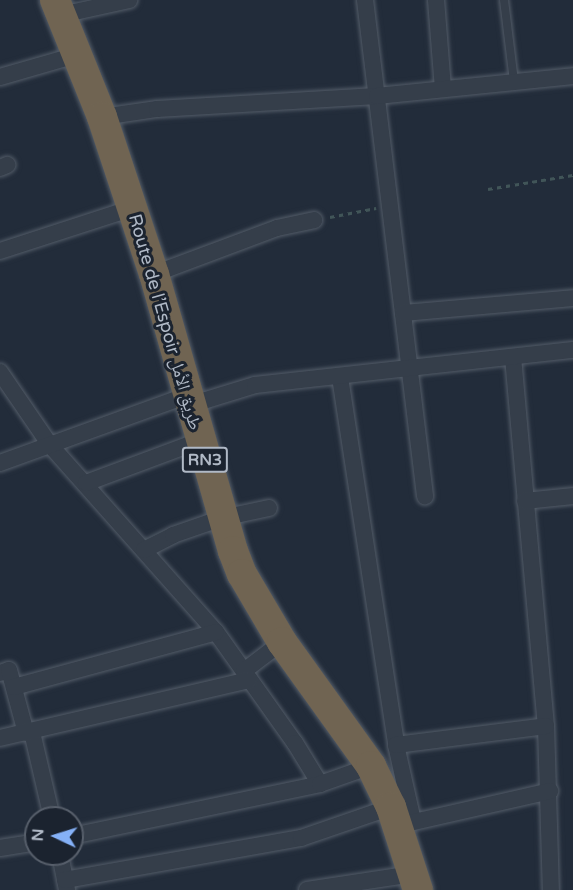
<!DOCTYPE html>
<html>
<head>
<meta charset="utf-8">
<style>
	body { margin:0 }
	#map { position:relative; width:573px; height:890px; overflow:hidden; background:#222c3a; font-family:"Varela Round","Noto Naskh Arabic",sans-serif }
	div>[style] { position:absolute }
	.path>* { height:3px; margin-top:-1.5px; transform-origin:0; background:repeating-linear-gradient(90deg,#415558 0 4.5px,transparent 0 9px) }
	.roads { filter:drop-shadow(0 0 2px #535c68) drop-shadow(0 0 2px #535c68) }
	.lane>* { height:8px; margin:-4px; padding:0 4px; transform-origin:4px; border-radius:4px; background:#353e4a }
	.street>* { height:16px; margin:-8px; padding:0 8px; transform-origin:8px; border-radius:8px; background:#353e4a }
	.highway>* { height:30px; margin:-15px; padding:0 15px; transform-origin:15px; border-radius:15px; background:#706452 }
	span { translate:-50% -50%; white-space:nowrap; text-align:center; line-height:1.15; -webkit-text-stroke:6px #1b232f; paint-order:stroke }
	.shield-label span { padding:2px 4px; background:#1b232f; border:2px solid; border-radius:4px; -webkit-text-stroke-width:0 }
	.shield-label { font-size:16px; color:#b0b9c6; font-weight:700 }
	.street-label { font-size:18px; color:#b0b9c6 }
	.north { position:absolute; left:24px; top:806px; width:60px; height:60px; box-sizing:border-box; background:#1b232f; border:2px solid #575f6b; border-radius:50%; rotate:274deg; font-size:16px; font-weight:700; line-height:24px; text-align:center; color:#b0b9c6 }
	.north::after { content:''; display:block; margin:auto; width:21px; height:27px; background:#85b1f7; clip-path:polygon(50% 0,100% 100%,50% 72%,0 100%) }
</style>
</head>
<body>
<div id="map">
	<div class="path">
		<i style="left:488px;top:189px;width:86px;rotate:-9.4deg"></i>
		<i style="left:330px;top:217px;width:47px;rotate:-11.1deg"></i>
	</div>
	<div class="roads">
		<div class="lane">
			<i style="left:504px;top:0;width:83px;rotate:83deg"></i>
		</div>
		<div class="street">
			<i style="left:365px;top:0;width:500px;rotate:83.1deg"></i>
			<i style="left:436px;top:0;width:89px;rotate:85.5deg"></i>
			<i style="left:61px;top:15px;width:70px;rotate:-12.4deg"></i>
			<i style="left:0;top:77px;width:79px;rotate:-16.1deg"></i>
			<i style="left:102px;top:117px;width:56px;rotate:-8.3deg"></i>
			<i style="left:157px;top:109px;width:220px;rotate:-3.4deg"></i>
			<i style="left:377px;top:96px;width:197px;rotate:-5.8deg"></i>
			<i style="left:0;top:168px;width:8px;rotate:-23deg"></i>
			<i style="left:0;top:251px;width:139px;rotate:-18deg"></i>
			<i style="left:154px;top:274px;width:131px;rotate:-20.5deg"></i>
			<i style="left:277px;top:228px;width:38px;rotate:-12deg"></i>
			<i style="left:403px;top:313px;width:171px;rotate:-5deg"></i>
			<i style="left:513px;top:357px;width:370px;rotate:84.9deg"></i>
			<i style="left:546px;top:726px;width:164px;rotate:88.3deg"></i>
			<i style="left:0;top:372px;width:88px;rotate:55.6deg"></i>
			<i style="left:50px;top:445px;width:250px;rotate:48.4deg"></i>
			<i style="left:216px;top:632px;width:136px;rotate:54.6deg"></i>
			<i style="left:295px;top:743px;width:48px;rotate:58.6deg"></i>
			<i style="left:340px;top:377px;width:372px;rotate:81.3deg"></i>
			<i style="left:190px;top:405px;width:68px;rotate:-17.1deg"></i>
			<i style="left:255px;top:385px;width:320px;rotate:-6.3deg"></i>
			<i style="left:0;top:463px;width:200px;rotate:-19.9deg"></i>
			<i style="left:86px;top:483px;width:121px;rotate:-20.4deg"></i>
			<i style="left:525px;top:501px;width:48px;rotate:-5.9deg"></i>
			<i style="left:144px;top:550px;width:33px;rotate:-27deg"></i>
			<i style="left:173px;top:535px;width:52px;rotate:-19.1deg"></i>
			<i style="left:222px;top:518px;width:48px;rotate:-12deg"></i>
			<i style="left:244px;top:671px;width:48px;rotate:-37.3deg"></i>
			<i style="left:0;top:673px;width:9px;rotate:-18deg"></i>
			<i style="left:9px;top:670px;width:65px;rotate:74.9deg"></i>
			<i style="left:14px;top:687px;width:209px;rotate:-15.2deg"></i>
			<i style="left:32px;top:732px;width:88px;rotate:76.9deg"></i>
			<i style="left:0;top:738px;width:256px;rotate:-13.1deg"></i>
			<i style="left:413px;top:821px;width:78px;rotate:-102.6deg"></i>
			<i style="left:396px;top:745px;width:151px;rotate:-7.2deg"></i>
			<i style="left:405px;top:824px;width:149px;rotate:-12.8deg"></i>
			<i style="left:72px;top:836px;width:253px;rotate:-11.8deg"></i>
			<i style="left:320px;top:784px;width:54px;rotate:-19.4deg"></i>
			<i style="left:0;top:848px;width:36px;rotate:-9deg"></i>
			<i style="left:60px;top:854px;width:37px;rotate:79deg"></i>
			<i style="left:65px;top:880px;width:240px;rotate:-10.1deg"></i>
			<i style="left:301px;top:838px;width:95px;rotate:-19deg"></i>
			<i style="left:307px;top:890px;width:107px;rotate:-8.6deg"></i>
		</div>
		<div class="highway">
			<i style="left:55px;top:0;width:126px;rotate:68.1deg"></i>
			<i style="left:102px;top:117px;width:165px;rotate:71.7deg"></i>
			<i style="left:154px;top:274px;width:288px;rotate:74.1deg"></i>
			<i style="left:233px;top:551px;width:25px;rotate:69deg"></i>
			<i style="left:242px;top:574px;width:79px;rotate:59.5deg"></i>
			<i style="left:282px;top:642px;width:153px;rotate:54.3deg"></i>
			<i style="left:371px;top:766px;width:46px;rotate:64deg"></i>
			<i style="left:391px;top:807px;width:87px;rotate:72deg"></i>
		</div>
	</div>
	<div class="shield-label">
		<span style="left:205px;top:460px">RN3</span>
	</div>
	<div class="street-label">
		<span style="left:165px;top:322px;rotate:74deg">Route de l’Espoir طريق الأمل</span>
	</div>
	<div class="north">N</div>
</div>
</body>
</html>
